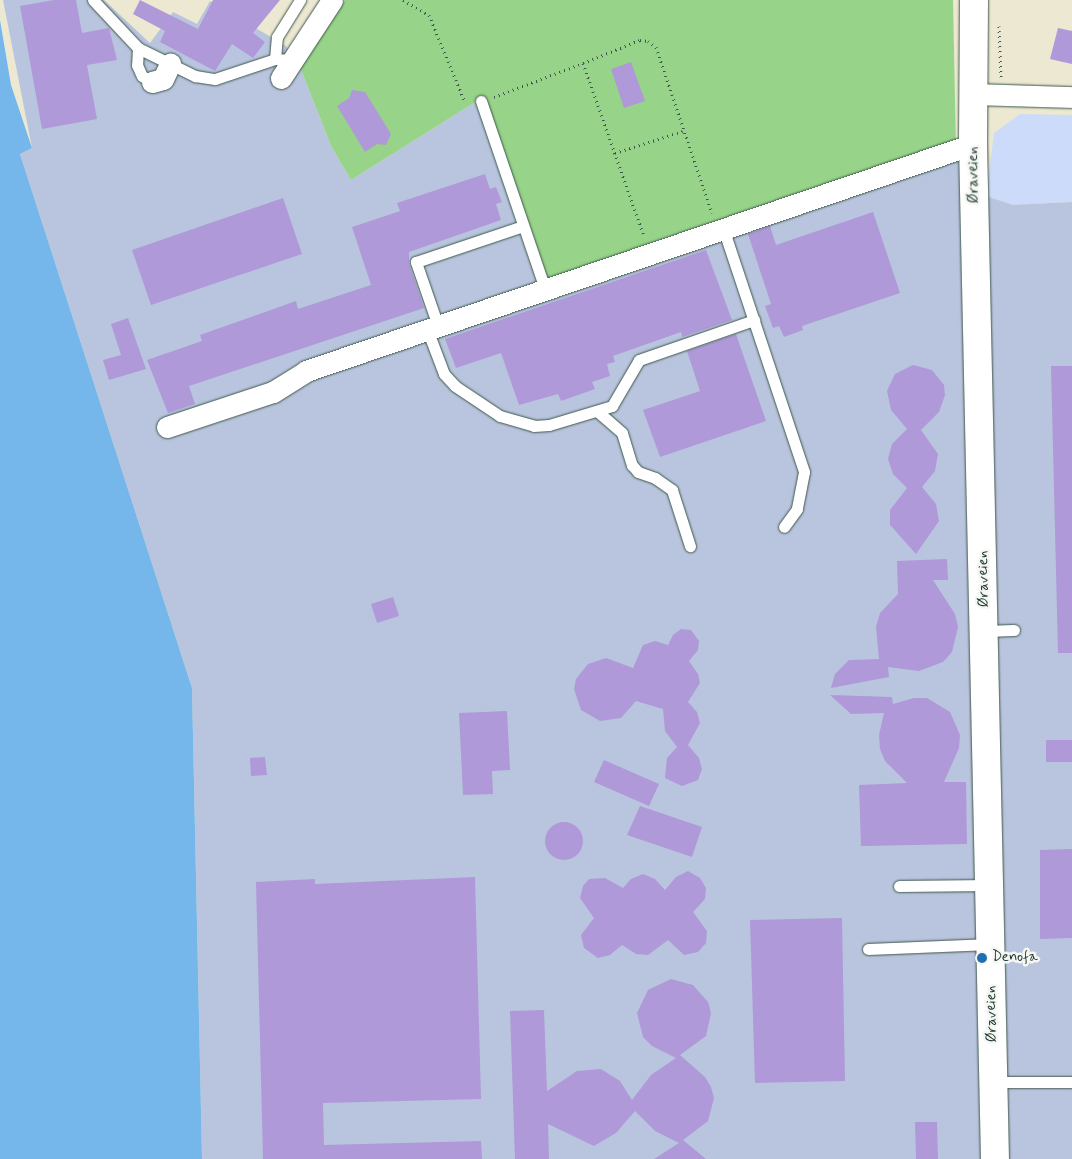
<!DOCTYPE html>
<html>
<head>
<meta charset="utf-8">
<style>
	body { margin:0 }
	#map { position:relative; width:1072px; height:1159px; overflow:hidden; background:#ece8d1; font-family:Mynerve,sans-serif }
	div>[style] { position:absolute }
	.built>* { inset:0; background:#cddbfa }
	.industrial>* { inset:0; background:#b9c5de }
	.green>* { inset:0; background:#97d388 }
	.water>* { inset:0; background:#75b7ea }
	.building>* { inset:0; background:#af99d8 }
	.round { border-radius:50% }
	.path>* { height:3px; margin-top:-1.5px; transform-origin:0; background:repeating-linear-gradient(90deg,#3e574c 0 1px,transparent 0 5px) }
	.roads { filter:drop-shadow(0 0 1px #3e574c) drop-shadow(0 0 1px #3e574c) }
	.service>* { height:11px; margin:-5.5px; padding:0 5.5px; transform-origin:5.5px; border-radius:5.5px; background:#fff }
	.minor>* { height:21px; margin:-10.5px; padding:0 10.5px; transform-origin:10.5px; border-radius:10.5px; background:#fff }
	.tertiary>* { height:28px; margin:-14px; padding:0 14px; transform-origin:14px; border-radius:14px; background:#fff }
	.dots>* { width:14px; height:14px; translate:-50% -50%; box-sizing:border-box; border:2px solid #f6f6f2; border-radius:50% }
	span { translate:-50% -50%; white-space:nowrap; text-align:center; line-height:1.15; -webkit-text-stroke:5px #f6f6f2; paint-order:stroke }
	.street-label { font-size:15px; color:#1f3d34 }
	.poi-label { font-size:15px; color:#1f3d34 }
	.left { translate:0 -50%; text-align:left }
</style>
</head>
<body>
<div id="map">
	<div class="built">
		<i style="clip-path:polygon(1020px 114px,1072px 115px,1072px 202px,1012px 205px,986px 196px,994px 133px)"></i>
	</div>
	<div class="industrial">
		<i style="clip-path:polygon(3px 0,104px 0,150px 43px,173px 12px,197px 24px,210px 1px,286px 46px,300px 67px,331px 146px,351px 180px,480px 99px,956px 149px,986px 196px,1013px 205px,1072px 202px,1072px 1159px,202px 1159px,192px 688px,20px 154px,32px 148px)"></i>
	</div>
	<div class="green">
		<i style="clip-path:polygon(345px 0,953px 0,956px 149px,540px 291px,480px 99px,351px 180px,331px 146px,300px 67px)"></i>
	</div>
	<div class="water">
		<i style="clip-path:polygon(0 20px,11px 85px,32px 148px,20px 154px,192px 688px,202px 1159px,0 1159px)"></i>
	</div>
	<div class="building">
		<i style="clip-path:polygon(54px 0,76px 0,82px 33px,109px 28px,117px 60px,87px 65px,97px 119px,42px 129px,20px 6px)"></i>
		<i style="clip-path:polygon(140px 0,198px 29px,213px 0,280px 0,253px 33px,265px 42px,253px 58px,232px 44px,215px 71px,160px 42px,165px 31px,133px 14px)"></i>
		<i style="clip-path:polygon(1058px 28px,1072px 31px,1072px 64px,1050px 59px)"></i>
		<i style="clip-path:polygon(631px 62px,645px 101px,624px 108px,611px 69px)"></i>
		<i style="clip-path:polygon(352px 90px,365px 92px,391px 134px,386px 145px,377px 144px,365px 152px,337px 106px,349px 98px)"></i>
		<i style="clip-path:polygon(485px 174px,490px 189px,496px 187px,502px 202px,496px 204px,501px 220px,409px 252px,409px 264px,424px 308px,189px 386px,195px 404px,168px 413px,147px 360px,202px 341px,200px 335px,296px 301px,298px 309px,371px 285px,352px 227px,400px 211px,397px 203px)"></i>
		<i style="clip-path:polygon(283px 198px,302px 254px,151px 305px,132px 250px)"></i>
		<i style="clip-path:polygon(873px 212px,900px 293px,802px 326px,803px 330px,784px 337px,779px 326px,773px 328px,765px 306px,771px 304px,748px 234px,770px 226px,776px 245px)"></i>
		<i style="clip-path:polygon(706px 250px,732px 320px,682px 337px,681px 332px,613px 356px,615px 362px,607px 364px,610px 376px,592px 382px,595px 389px,561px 401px,558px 394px,519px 405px,501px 353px,456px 368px,445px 339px)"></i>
		<i style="clip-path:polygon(128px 318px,146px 369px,109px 380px,103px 360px,121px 355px,111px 324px)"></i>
		<i style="clip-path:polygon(736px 334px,766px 421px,660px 457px,643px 410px,700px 391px,687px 351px)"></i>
		<i style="clip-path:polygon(913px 365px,932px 370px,944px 385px,945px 395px,939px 412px,921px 430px,938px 454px,935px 471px,922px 487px,936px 504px,939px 521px,916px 554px,890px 525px,890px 510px,907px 488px,893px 474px,888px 459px,892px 444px,907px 429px,891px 410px,887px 391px,895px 374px)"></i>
		<i style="clip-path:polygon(1051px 366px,1072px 366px,1072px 653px,1058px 653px)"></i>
		<i style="clip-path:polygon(947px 559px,948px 580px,933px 580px,955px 614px,958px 627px,952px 652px,943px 662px,919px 671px,888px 667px,889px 677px,831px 688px,835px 674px,849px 660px,879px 659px,876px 627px,880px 613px,898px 594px,897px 561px)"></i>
		<i style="clip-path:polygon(393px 597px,399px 616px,377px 623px,371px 604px)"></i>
		<i style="clip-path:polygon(681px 629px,691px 630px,699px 641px,698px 650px,689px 661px,698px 674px,700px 683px,688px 702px,697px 712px,700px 723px,688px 745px,699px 758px,702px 769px,698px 780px,682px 786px,665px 778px,667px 758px,677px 747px,665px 731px,663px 709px,636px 701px,621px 718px,600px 721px,581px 710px,574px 689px,576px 679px,588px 664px,606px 658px,633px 668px,643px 645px,655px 641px,668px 645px,673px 635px)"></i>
		<i style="clip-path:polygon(830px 695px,892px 697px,893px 704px,914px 698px,927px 698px,950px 712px,960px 735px,959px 748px,944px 782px,966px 782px,967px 844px,861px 846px,859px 785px,907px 783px,885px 761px,880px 749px,879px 735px,884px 713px,851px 714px)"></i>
		<i style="clip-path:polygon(507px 711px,510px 770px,492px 771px,493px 794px,463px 795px,459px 713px)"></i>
		<i style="clip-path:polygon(1046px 740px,1072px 740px,1072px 762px,1046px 762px)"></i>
		<i style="clip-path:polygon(265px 757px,267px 775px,251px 776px,250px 758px)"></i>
		<i style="clip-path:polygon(604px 760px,659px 784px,649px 806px,594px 782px)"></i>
		<i style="clip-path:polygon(640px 806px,702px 827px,692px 857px,627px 835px)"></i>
		<i class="round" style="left:545px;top:822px;width:38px;height:38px"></i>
		<i style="clip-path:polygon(1072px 849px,1072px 938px,1040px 939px,1040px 850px)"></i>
		<i style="clip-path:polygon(688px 871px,700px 878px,706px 888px,705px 899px,693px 912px,707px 931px,706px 943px,698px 952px,684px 955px,668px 940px,648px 955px,636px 954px,622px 945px,610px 955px,598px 958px,584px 948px,581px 935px,594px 918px,580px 898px,583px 886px,589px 879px,605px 878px,623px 888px,631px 879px,643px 874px,655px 879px,665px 890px,676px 877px)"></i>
		<i style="clip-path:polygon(475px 877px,481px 1099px,323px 1103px,324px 1145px,481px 1141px,482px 1159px,263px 1159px,256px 882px,315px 879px,315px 884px)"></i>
		<i style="clip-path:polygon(842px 918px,845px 1081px,755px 1083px,750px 920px)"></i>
		<i style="clip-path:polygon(671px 979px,693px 985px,708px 1002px,711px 1013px,706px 1036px,680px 1055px,705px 1077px,711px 1087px,714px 1098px,708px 1121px,683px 1140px,706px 1159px,654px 1159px,679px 1143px,655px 1131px,635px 1111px,616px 1133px,594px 1146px,548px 1124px,549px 1159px,515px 1159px,510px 1011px,544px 1010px,547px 1091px,577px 1071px,601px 1069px,620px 1081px,632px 1100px,651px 1075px,676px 1058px,652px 1046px,643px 1037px,637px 1013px,648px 990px)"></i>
		<i style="clip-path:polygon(915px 1122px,937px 1122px,938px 1159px,916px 1159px)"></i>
	</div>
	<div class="path">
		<i style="left:403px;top:0;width:30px;rotate:30deg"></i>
		<i style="left:429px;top:15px;width:94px;rotate:67.5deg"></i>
		<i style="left:999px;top:26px;width:51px;rotate:87.8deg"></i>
		<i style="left:583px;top:63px;width:61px;rotate:-22deg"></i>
		<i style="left:640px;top:40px;width:8px;rotate:7deg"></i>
		<i style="left:648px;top:41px;width:10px;rotate:37deg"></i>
		<i style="left:656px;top:47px;width:175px;rotate:71.4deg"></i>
		<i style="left:494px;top:97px;width:95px;rotate:-20.9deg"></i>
		<i style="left:583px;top:63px;width:183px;rotate:70.6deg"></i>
		<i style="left:615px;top:153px;width:71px;rotate:-17.9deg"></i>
	</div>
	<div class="roads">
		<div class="service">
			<i style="left:93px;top:0;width:66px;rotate:46.8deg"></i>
			<i style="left:138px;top:48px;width:17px;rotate:93deg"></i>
			<i style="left:137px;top:65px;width:12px;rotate:66deg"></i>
			<i style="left:142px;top:76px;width:12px;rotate:31deg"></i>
			<i style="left:138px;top:48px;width:64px;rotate:26.2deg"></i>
			<i style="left:195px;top:76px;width:20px;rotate:9deg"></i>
			<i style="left:215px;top:79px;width:63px;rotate:-18.4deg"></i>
			<i style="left:275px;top:59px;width:17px;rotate:3deg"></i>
			<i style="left:275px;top:59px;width:22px;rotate:-85deg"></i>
			<i style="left:277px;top:37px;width:44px;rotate:-58.1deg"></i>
			<i style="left:481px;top:101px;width:199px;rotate:71.2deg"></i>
			<i style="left:723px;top:228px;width:257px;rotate:71.6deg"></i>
			<i style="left:804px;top:472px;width:38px;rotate:101deg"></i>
			<i style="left:797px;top:509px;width:22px;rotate:126deg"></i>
			<i style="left:438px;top:326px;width:68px;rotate:-109deg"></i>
			<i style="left:416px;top:262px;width:113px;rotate:-18.6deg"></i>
			<i style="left:427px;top:329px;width:48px;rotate:69.3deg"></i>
			<i style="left:444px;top:374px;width:16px;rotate:47deg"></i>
			<i style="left:455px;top:386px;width:54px;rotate:33.7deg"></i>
			<i style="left:500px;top:416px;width:35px;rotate:16deg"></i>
			<i style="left:534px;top:426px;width:15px;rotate:-4deg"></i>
			<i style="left:549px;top:425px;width:66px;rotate:-16.8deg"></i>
			<i style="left:612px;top:406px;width:53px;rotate:-59.6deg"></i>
			<i style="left:639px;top:360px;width:122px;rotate:-19.2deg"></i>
			<i style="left:597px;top:411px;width:33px;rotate:41deg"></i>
			<i style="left:622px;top:433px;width:34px;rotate:73deg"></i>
			<i style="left:632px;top:465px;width:9px;rotate:49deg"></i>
			<i style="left:638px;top:472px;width:18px;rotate:19deg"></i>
			<i style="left:655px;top:478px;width:21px;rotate:35deg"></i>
			<i style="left:672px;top:490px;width:59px;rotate:72.2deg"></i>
			<i style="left:985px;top:631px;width:29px;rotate:-2deg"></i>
			<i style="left:899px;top:886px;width:91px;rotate:-0.6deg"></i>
			<i style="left:868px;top:949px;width:123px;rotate:-2.3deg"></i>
			<i style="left:993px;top:1082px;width:79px"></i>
		</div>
		<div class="minor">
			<i style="left:281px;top:78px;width:93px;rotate:-56.8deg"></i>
			<i style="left:152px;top:82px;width:11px;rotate:-15deg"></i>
			<i style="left:163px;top:79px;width:17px;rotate:-65deg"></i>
			<i style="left:975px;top:94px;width:97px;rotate:1.8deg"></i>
			<i style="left:167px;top:427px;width:112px;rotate:-18.3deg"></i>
			<i style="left:273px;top:392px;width:39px;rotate:-32deg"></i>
			<i style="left:306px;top:371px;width:705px;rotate:-18.79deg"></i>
		</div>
		<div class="tertiary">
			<i style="left:974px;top:0;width:144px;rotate:90.4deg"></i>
			<i style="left:973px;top:144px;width:1015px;rotate:88.76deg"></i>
		</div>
	</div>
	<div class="dots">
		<i style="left:982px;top:958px;background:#1f6fb2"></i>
	</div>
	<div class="street-label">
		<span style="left:974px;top:175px;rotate:-91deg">Øraveien</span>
		<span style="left:984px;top:579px;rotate:-91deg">Øraveien</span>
		<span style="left:992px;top:1014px;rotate:-91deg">Øraveien</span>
	</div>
	<div class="poi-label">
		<span class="left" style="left:992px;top:958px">Denofa</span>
	</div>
</div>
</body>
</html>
